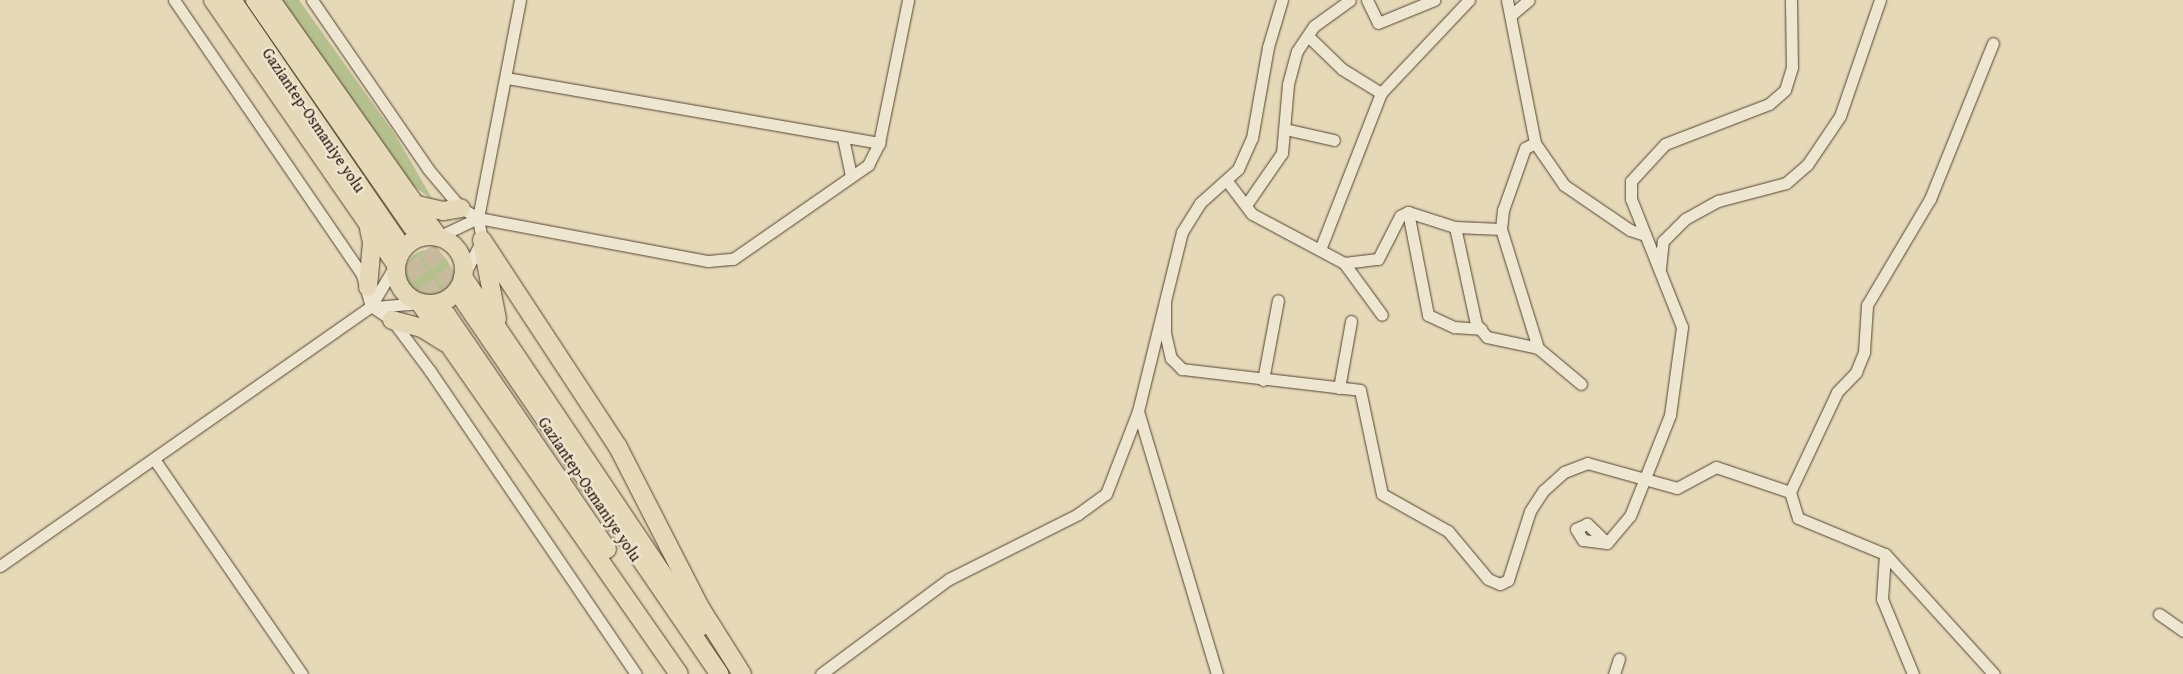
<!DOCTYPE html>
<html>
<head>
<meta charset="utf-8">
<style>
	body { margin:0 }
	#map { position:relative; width:2183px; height:674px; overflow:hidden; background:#e5d9b8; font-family:"Gentium Book Plus",serif }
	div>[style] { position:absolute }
	.green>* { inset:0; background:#b6bf8e }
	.round { border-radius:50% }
	.highway-tunnel>* { height:18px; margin-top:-9px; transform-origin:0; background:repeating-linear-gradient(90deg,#c8bb9d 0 18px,transparent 0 27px) }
	.roads { filter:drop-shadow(0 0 1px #564232) drop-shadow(0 0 1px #564232) }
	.minor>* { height:11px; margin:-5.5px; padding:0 5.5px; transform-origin:5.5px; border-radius:5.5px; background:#eee6d1 }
	.highway>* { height:18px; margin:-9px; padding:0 9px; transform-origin:9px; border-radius:9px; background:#e5d9b8 }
	.highway>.ring { margin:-9px; padding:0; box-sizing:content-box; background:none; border:18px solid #e5d9b8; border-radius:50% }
	span { translate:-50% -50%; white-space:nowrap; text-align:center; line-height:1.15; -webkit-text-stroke:5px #eee6d1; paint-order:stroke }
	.street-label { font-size:16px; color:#271006 }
</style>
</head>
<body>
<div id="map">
	<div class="green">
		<i style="clip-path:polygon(279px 0,299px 0,396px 136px,433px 200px,408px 182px)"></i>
		<i class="round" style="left:405px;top:250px;width:46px;height:46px"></i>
	</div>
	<div class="highway-tunnel">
		<i style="left:412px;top:227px;width:90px;rotate:54.9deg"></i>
		<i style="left:396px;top:239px;width:90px;rotate:56.3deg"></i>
	</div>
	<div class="roads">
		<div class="minor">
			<i style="left:174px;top:0;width:333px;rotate:55.6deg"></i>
			<i style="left:362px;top:275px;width:32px;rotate:74deg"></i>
			<i style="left:371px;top:306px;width:25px;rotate:34deg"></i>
			<i style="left:392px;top:320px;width:64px;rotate:53.3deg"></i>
			<i style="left:430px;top:371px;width:366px;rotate:55.8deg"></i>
			<i style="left:312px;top:0;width:205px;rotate:55.5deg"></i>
			<i style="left:428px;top:169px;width:51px;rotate:49.8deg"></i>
			<i style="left:461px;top:208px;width:20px;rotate:30deg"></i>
			<i style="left:478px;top:218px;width:22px;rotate:80deg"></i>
			<i style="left:482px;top:240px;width:42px;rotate:117.2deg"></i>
			<i style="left:1367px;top:0;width:25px;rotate:64deg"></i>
			<i style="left:1378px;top:23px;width:61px;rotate:-22.3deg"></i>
			<i style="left:1507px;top:0;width:146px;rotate:78.9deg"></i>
			<i style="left:1535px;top:143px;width:51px;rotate:55.4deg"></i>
			<i style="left:1564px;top:185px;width:80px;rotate:34.3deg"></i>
			<i style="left:1630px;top:230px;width:16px;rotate:18deg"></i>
			<i style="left:1511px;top:15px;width:23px;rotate:-40deg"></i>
			<i style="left:1308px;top:36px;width:47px;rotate:44.1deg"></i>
			<i style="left:1342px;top:69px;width:46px;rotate:31.6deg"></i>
			<i style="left:507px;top:78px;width:378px;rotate:9.9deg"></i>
			<i style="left:1285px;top:129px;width:50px;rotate:12.7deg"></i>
			<i style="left:843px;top:138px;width:38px;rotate:78deg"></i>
			<i style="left:1535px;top:143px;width:11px;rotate:153deg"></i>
			<i style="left:1525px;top:148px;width:66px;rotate:109.5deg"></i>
			<i style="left:1503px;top:210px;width:19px;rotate:96deg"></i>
			<i style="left:1501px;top:229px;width:125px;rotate:72.7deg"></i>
			<i style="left:1227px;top:181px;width:41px;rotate:52.9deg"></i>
			<i style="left:1252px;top:214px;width:104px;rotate:28deg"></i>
			<i style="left:1344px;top:263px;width:34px;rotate:-7deg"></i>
			<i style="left:1378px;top:259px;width:48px;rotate:-62.9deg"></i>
			<i style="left:1400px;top:216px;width:9px;rotate:-27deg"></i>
			<i style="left:1408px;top:212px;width:49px;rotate:17.7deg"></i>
			<i style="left:1455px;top:227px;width:46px;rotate:2.5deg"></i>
			<i style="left:1246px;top:205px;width:63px;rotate:-55.3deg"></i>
			<i style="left:1282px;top:153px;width:69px;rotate:-85deg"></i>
			<i style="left:1288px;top:84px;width:34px;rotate:-75deg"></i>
			<i style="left:1297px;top:51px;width:30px;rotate:-56deg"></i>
			<i style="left:1314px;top:26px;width:44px;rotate:-35.8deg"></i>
			<i style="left:1408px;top:212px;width:105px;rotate:79deg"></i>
			<i style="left:1428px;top:315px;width:29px;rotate:25deg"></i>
			<i style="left:1454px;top:327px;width:27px;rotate:4deg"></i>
			<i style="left:478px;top:218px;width:222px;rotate:-79.1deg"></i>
			<i style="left:1455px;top:227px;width:99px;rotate:77.8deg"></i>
			<i style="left:1476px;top:324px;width:17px;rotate:50deg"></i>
			<i style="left:1487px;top:337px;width:52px;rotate:12.2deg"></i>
			<i style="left:1538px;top:348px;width:56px;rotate:39.9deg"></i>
			<i style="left:438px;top:237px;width:44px;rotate:-25.4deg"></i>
			<i style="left:478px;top:218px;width:234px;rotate:10.6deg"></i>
			<i style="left:708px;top:261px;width:25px;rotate:-5deg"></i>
			<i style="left:733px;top:259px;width:165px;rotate:-34.8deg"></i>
			<i style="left:868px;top:165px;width:25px;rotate:-63deg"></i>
			<i style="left:879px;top:143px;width:146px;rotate:-78.5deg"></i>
			<i style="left:1321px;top:247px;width:165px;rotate:-68.7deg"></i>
			<i style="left:1381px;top:93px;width:128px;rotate:-46.6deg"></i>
			<i style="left:1344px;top:263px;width:64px;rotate:53.8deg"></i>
			<i style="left:1660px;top:268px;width:27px;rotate:-84deg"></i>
			<i style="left:1663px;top:241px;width:31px;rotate:-45deg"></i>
			<i style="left:1685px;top:219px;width:38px;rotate:-29deg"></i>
			<i style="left:1718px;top:201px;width:70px;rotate:-14.8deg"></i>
			<i style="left:1786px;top:183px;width:28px;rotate:-41deg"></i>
			<i style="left:1807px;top:165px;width:59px;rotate:-56deg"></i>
			<i style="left:1840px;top:116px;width:123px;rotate:-71deg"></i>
			<i style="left:1165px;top:302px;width:31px;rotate:90deg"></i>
			<i style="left:1165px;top:333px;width:26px;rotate:77deg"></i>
			<i style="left:1171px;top:358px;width:16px;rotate:45deg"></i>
			<i style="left:1182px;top:369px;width:179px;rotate:6.7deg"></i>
			<i style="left:1360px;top:390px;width:106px;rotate:78.1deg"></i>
			<i style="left:1382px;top:494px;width:76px;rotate:29.3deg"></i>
			<i style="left:1448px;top:531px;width:62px;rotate:50.2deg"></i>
			<i style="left:1488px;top:579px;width:13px;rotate:23deg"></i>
			<i style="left:1500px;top:584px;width:9px;rotate:-27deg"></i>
			<i style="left:1508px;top:580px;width:72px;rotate:-72.3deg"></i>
			<i style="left:1530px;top:511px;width:24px;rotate:-57deg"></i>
			<i style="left:1543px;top:491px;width:28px;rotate:-42deg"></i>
			<i style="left:1564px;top:472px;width:25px;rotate:-21deg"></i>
			<i style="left:1587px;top:463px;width:93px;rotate:15.5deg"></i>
			<i style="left:1677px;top:488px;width:44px;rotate:-28.3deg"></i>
			<i style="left:1716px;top:467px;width:78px;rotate:18.7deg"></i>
			<i style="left:1790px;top:492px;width:110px;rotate:-64.8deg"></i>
			<i style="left:1837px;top:392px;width:28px;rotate:-46deg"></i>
			<i style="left:1856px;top:372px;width:22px;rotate:-68deg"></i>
			<i style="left:1864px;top:352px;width:47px;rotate:-86.3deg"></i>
			<i style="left:1867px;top:305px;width:123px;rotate:-59.3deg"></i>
			<i style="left:1930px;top:199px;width:168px;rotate:-68deg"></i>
			<i style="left:375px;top:307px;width:45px;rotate:-5.1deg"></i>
			<i style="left:1263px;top:380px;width:81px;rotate:-79.4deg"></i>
			<i style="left:1339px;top:388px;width:68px;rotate:-79.8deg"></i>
			<i style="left:1138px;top:411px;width:275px;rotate:73.3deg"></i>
			<i style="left:154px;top:459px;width:261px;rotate:55.5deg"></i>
			<i style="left:1790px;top:492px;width:27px;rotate:73deg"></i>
			<i style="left:1798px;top:518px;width:94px;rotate:22.5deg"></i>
			<i style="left:1885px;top:554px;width:162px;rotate:47.8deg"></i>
			<i style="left:1607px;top:543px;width:28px;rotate:-136deg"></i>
			<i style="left:1587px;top:524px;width:12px;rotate:156deg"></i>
			<i style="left:1576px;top:529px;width:13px;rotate:58deg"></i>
			<i style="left:1583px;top:540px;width:24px;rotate:7deg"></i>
			<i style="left:1607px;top:543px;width:35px;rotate:-50deg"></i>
			<i style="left:1630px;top:516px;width:109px;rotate:-68.4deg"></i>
			<i style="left:1670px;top:415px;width:89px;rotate:-82.2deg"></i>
			<i style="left:1682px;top:327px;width:138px;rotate:-111.7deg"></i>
			<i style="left:1631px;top:199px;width:18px;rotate:-90deg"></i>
			<i style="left:1631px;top:181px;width:50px;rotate:-47.4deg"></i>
			<i style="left:1665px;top:144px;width:111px;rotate:-21deg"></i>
			<i style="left:1769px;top:104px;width:21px;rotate:-41deg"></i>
			<i style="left:1785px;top:90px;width:24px;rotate:-73deg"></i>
			<i style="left:1792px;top:67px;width:67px;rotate:-90.9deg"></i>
			<i style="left:1885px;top:554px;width:45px;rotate:93.8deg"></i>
			<i style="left:1882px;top:599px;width:81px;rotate:67.5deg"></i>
			<i style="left:0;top:566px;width:453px;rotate:-35deg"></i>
			<i style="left:371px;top:306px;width:49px;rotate:-59.2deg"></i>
			<i style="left:2159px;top:614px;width:29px;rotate:35deg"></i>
			<i style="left:821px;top:674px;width:159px;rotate:-36.6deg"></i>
			<i style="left:949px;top:579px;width:144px;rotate:-26.7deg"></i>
			<i style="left:1078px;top:514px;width:34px;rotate:-36deg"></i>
			<i style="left:1106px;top:494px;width:89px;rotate:-68.9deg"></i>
			<i style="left:1138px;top:411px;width:184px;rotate:-76.2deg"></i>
			<i style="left:1182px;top:232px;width:34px;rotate:-58deg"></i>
			<i style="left:1200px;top:203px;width:51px;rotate:-41.8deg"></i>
			<i style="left:1238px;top:169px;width:34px;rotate:-66deg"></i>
			<i style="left:1252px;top:138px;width:92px;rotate:-80deg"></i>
			<i style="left:1268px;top:47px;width:49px;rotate:-73.4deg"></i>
			<i style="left:1614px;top:674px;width:16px;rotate:-72deg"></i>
		</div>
		<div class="highway">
			<i style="left:213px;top:0;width:321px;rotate:55.3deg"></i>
			<i style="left:232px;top:0;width:290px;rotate:55.5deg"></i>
			<i style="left:255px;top:0;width:276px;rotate:55.3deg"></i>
			<i style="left:271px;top:0;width:290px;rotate:54.8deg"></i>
			<i style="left:413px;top:204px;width:31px;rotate:13deg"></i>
			<i style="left:443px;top:211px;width:18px;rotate:-9deg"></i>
			<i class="ring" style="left:396px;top:236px;width:50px;height:50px"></i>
			<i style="left:482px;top:240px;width:248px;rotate:56.7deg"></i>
			<i style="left:618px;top:447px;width:182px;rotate:62.9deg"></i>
			<i style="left:701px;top:609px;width:77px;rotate:57.8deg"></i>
			<i style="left:483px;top:247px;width:73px;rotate:79deg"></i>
			<i style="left:463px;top:277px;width:423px;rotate:56.1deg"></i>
			<i style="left:368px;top:287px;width:45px;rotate:-84.9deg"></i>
			<i style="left:372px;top:242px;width:13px;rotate:-103deg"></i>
			<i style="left:464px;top:301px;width:452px;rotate:55.6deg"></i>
			<i style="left:420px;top:303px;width:452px;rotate:55.1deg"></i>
			<i style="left:446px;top:314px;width:285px;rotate:55.6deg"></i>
			<i style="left:392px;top:320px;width:31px;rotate:15deg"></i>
			<i style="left:422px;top:328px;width:28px;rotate:32deg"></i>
		</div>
	</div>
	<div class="street-label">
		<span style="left:314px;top:120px;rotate:56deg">Gaziantep-Osmaniye yolu</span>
		<span style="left:590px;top:489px;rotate:56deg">Gaziantep-Osmaniye yolu</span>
	</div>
</div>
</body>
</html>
